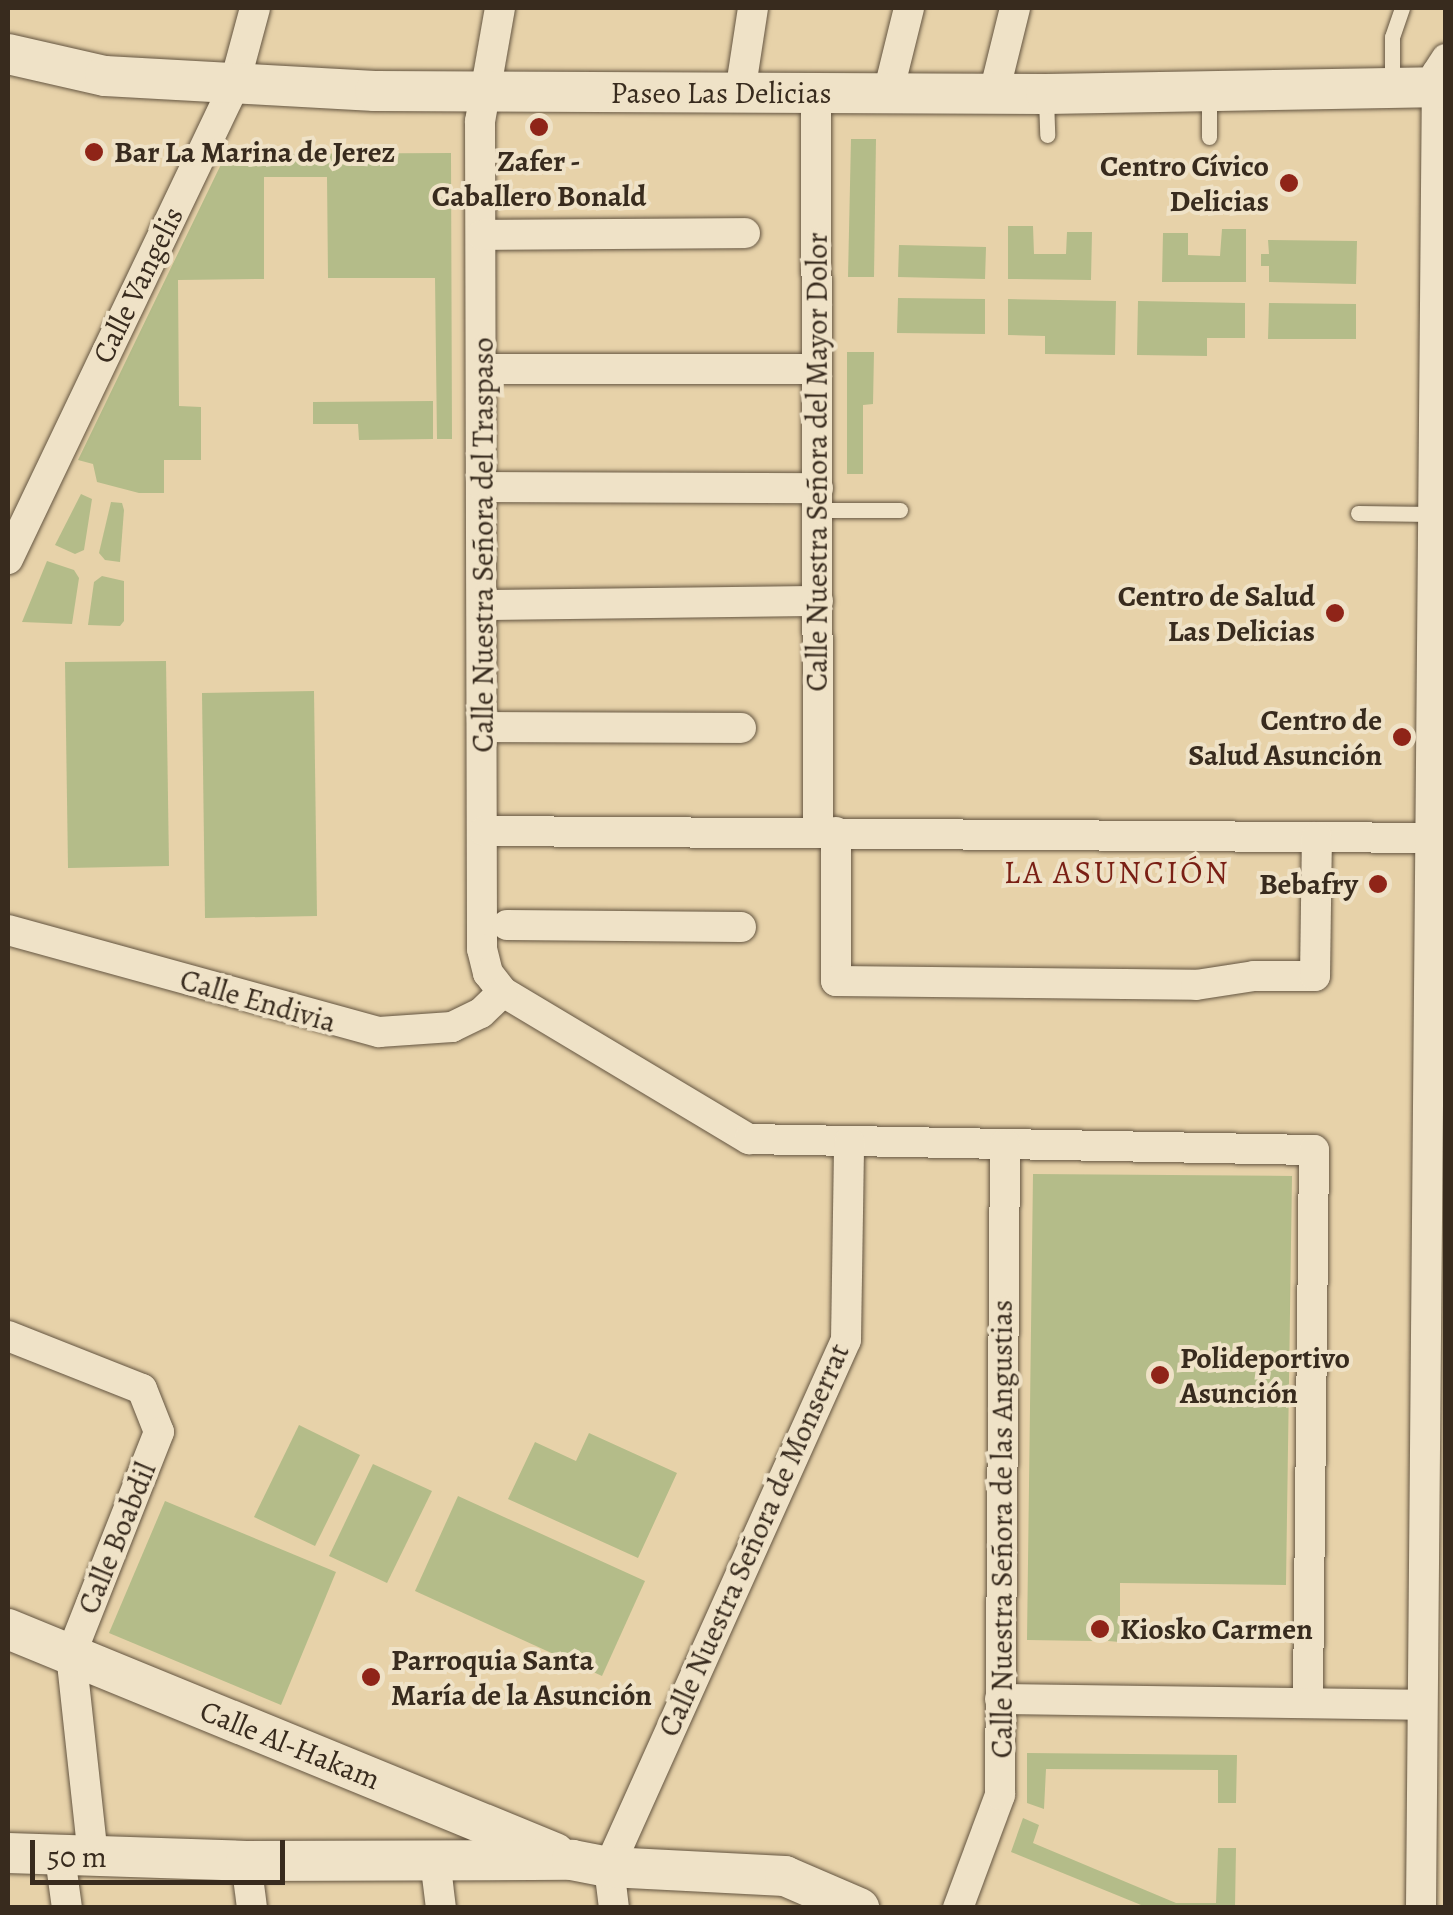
<!DOCTYPE html>
<html>
<head>
<meta charset="utf-8">
<style>
	body { margin:0 }
	#map { position:relative; width:1453px; height:1915px; overflow:hidden; background:#e7d2a9; font-family:Alegreya,serif }
	div>[style] { position:absolute }
	.green>* { inset:0; background:#b4bc89 }
	.roads { filter:drop-shadow(0 0 2px #645541) drop-shadow(0 0 2px #645541) }
	.lane>* { height:15px; margin:-7.5px; padding:0 7.5px; transform-origin:7.5px; border-radius:7.5px; background:#efe2c7 }
	.street>* { height:30px; margin:-15px; padding:0 15px; transform-origin:15px; border-radius:15px; background:#efe2c7 }
	.secondary>* { height:40px; margin:-20px; padding:0 20px; transform-origin:20px; border-radius:20px; background:#efe2c7 }
	.dots>* { width:28px; height:28px; translate:-50% -50%; box-sizing:border-box; border:5px solid #efe2c7; border-radius:50% }
	span { translate:-50% -50%; white-space:nowrap; text-align:center; line-height:1.15; -webkit-text-stroke:8px #efe2c7; paint-order:stroke }
	.street-label { font-size:30px; color:#382b1e }
	.poi-label { font-size:30px; color:#382b1e; font-weight:700 }
	.left { translate:0 -50%; text-align:left }
	.right { translate:-100% -50%; text-align:right }
	.neighbourhood-label { font-size:32px; color:#7a1f14; letter-spacing:2.5px }
	.frame { position:absolute; inset:0; border:10px solid #382b1e; pointer-events:none }
	.scale { position:absolute; left:30px; top:1840px; width:255px; height:45px; box-sizing:border-box; border:5px solid #382b1e; border-top:0; padding-left:12px; font-size:30px; line-height:35px; white-space:nowrap; color:#382b1e; -webkit-text-stroke:8px #efe2c7; paint-order:stroke }
</style>
</head>
<body>
<div id="map">
	<div class="green">
		<i style="clip-path:polygon(851px 139px,876px 139px,874px 277px,848px 277px)"></i>
		<i style="clip-path:polygon(451px 153px,452px 439px,437px 439px,435px 278px,328px 278px,327px 177px,264px 177px,264px 279px,178px 280px,179px 406px,201px 407px,201px 460px,164px 460px,164px 493px,139px 493px,97px 482px,93px 464px,78px 460px,226px 154px)"></i>
		<i style="clip-path:polygon(1008px 226px,1033px 226px,1034px 254px,1066px 254px,1067px 232px,1092px 232px,1091px 280px,1008px 279px)"></i>
		<i style="clip-path:polygon(1222px 229px,1246px 229px,1246px 282px,1162px 282px,1163px 233px,1188px 233px,1188px 255px,1220px 256px)"></i>
		<i style="clip-path:polygon(1268px 240px,1357px 241px,1356px 284px,1269px 282px,1269px 266px,1261px 266px,1261px 254px,1269px 254px)"></i>
		<i style="clip-path:polygon(899px 245px,986px 247px,985px 279px,898px 277px)"></i>
		<i style="clip-path:polygon(898px 298px,985px 299px,985px 334px,897px 333px)"></i>
		<i style="clip-path:polygon(1008px 299px,1116px 301px,1115px 355px,1045px 354px,1045px 336px,1008px 335px)"></i>
		<i style="clip-path:polygon(1138px 301px,1245px 303px,1245px 338px,1207px 338px,1207px 356px,1137px 355px)"></i>
		<i style="clip-path:polygon(1269px 303px,1356px 304px,1356px 339px,1268px 339px)"></i>
		<i style="clip-path:polygon(847px 352px,874px 352px,873px 404px,863px 405px,863px 474px,847px 474px)"></i>
		<i style="clip-path:polygon(433px 401px,433px 439px,359px 440px,358px 424px,313px 424px,313px 402px)"></i>
		<i style="clip-path:polygon(81px 494px,92px 499px,84px 550px,75px 554px,55px 545px)"></i>
		<i style="clip-path:polygon(111px 502px,122px 503px,124px 510px,120px 562px,105px 560px,99px 553px)"></i>
		<i style="clip-path:polygon(47px 561px,74px 570px,79px 578px,72px 624px,22px 622px)"></i>
		<i style="clip-path:polygon(102px 576px,124px 581px,124px 621px,120px 626px,88px 625px,94px 582px)"></i>
		<i style="clip-path:polygon(166px 661px,169px 866px,68px 868px,65px 662px)"></i>
		<i style="clip-path:polygon(314px 691px,317px 916px,205px 918px,202px 693px)"></i>
		<i style="clip-path:polygon(1033px 1174px,1292px 1176px,1286px 1585px,1120px 1583px,1120px 1642px,1108px 1641px,1107px 1618px,1093px 1618px,1093px 1641px,1027px 1640px)"></i>
		<i style="clip-path:polygon(299px 1425px,360px 1455px,315px 1546px,254px 1517px)"></i>
		<i style="clip-path:polygon(589px 1433px,677px 1473px,638px 1558px,508px 1499px,535px 1442px,576px 1461px)"></i>
		<i style="clip-path:polygon(373px 1464px,432px 1491px,387px 1583px,329px 1556px)"></i>
		<i style="clip-path:polygon(458px 1496px,645px 1581px,602px 1676px,415px 1591px)"></i>
		<i style="clip-path:polygon(165px 1501px,336px 1572px,281px 1705px,109px 1633px)"></i>
		<i style="clip-path:polygon(1027px 1753px,1237px 1755px,1236px 1803px,1218px 1803px,1218px 1770px,1046px 1769px,1044px 1809px,1027px 1803px)"></i>
		<i style="clip-path:polygon(1023px 1818px,1039px 1825px,1033px 1843px,1176px 1903px,1216px 1903px,1218px 1848px,1236px 1848px,1235px 1907px,1146px 1907px,1011px 1852px)"></i>
	</div>
	<div class="roads">
		<div class="lane">
			<i style="left:1392px;top:86px;width:49px;rotate:-90deg"></i>
			<i style="left:1392px;top:37px;width:31px;rotate:-71deg"></i>
			<i style="left:1046px;top:98px;width:37px;rotate:88deg"></i>
			<i style="left:1209px;top:137px;width:44px;rotate:-90deg"></i>
			<i style="left:818px;top:510px;width:82px"></i>
			<i style="left:1358px;top:513px;width:74px;rotate:0.8deg"></i>
		</div>
		<div class="street">
			<i style="left:500px;top:8px;width:115px;rotate:100deg"></i>
			<i style="left:480px;top:121px;width:828px;rotate:89.86deg"></i>
			<i style="left:482px;top:949px;width:25px;rotate:76deg"></i>
			<i style="left:488px;top:973px;width:24px;rotate:52deg"></i>
			<i style="left:503px;top:992px;width:287px;rotate:30.9deg"></i>
			<i style="left:749px;top:1139px;width:565px;rotate:1.12deg"></i>
			<i style="left:1314px;top:1150px;width:550px;rotate:90.63deg"></i>
			<i style="left:740px;top:93px;width:86px;rotate:-81.3deg"></i>
			<i style="left:888px;top:93px;width:88px;rotate:-76.1deg"></i>
			<i style="left:994px;top:93px;width:88px;rotate:-76.1deg"></i>
			<i style="left:816px;top:94px;width:737px;rotate:89.84deg"></i>
			<i style="left:482px;top:235px;width:263px;rotate:-0.4deg"></i>
			<i style="left:482px;top:369px;width:335px"></i>
			<i style="left:483px;top:487px;width:335px;rotate:0.2deg"></i>
			<i style="left:8px;top:559px;width:524px;rotate:-64.46deg"></i>
			<i style="left:234px;top:86px;width:81px;rotate:-74.9deg"></i>
			<i style="left:484px;top:605px;width:334px;rotate:-0.7deg"></i>
			<i style="left:483px;top:727px;width:258px;rotate:0.2deg"></i>
			<i style="left:484px;top:831px;width:945px;rotate:0.42deg"></i>
			<i style="left:836px;top:832px;width:149px;rotate:90deg"></i>
			<i style="left:836px;top:981px;width:360px;rotate:0.6deg"></i>
			<i style="left:1196px;top:985px;width:59px;rotate:-8.8deg"></i>
			<i style="left:1254px;top:976px;width:61px"></i>
			<i style="left:1315px;top:976px;width:139px;rotate:-89.2deg"></i>
			<i style="left:507px;top:925px;width:234px;rotate:0.5deg"></i>
			<i style="left:8px;top:930px;width:385px;rotate:15.4deg"></i>
			<i style="left:379px;top:1032px;width:73px;rotate:-3.9deg"></i>
			<i style="left:452px;top:1027px;width:32px;rotate:-26deg"></i>
			<i style="left:481px;top:1013px;width:30px;rotate:-44deg"></i>
			<i style="left:8px;top:1336px;width:144px;rotate:21.6deg"></i>
			<i style="left:142px;top:1389px;width:46px;rotate:68.4deg"></i>
			<i style="left:159px;top:1432px;width:239px;rotate:111.6deg"></i>
			<i style="left:71px;top:1654px;width:205px;rotate:83.8deg"></i>
			<i style="left:1000px;top:1699px;width:420px;rotate:0.8deg"></i>
			<i style="left:60px;top:1857px;width:51px;rotate:82.2deg"></i>
			<i style="left:435px;top:1860px;width:48px;rotate:82.9deg"></i>
			<i style="left:246px;top:1861px;width:47px;rotate:82.7deg"></i>
			<i style="left:614px;top:1908px;width:41px;rotate:-97deg"></i>
			<i style="left:609px;top:1867px;width:578px;rotate:-65.79deg"></i>
			<i style="left:846px;top:1340px;width:198px;rotate:-89.1deg"></i>
			<i style="left:958px;top:1908px;width:121px;rotate:-69.6deg"></i>
			<i style="left:1000px;top:1795px;width:651px;rotate:-89.56deg"></i>
			<i style="left:1421px;top:1908px;width:1819px;rotate:-89.5deg"></i>
			<i style="left:1437px;top:89px;width:16px;rotate:-90deg"></i>
			<i style="left:1437px;top:73px;width:17px;rotate:-57deg"></i>
		</div>
		<div class="secondary">
			<i style="left:8px;top:54px;width:99px;rotate:12.8deg"></i>
			<i style="left:105px;top:76px;width:270px;rotate:3.2deg"></i>
			<i style="left:375px;top:91px;width:671px;rotate:0.26deg"></i>
			<i style="left:1046px;top:94px;width:400px;rotate:-1deg"></i>
			<i style="left:8px;top:1629px;width:591px;rotate:22.27deg"></i>
			<i style="left:8px;top:1853px;width:238px;rotate:1.9deg"></i>
			<i style="left:246px;top:1861px;width:326px;rotate:-0.2deg"></i>
			<i style="left:572px;top:1860px;width:38px;rotate:11deg"></i>
			<i style="left:609px;top:1867px;width:176px;rotate:2.9deg"></i>
			<i style="left:785px;top:1876px;width:81px;rotate:23.4deg"></i>
		</div>
	</div>
	<div class="dots">
		<i style="left:539px;top:127px;background:#8f2418"></i>
		<i style="left:94px;top:152px;background:#8f2418"></i>
		<i style="left:1289px;top:183px;background:#8f2418"></i>
		<i style="left:1335px;top:613px;background:#8f2418"></i>
		<i style="left:1402px;top:737px;background:#8f2418"></i>
		<i style="left:1378px;top:884px;background:#8f2418"></i>
		<i style="left:1160px;top:1375px;background:#8f2418"></i>
		<i style="left:1100px;top:1629px;background:#8f2418"></i>
		<i style="left:371px;top:1677px;background:#8f2418"></i>
	</div>
	<div class="street-label">
		<span style="left:721px;top:93px">Paseo Las Delicias</span>
		<span style="left:138px;top:285px;rotate:-64deg">Calle Vangelis</span>
		<span style="left:817px;top:462px;rotate:-90deg">Calle Nuestra Señora del Mayor Dolor</span>
		<span style="left:483px;top:545px;rotate:-90deg">Calle Nuestra Señora del Traspaso</span>
		<span style="left:258px;top:1001px;rotate:16deg">Calle Endivia</span>
		<span style="left:1002px;top:1529px;rotate:-90deg">Calle Nuestra Señora de las Angustias</span>
		<span style="left:117px;top:1538px;rotate:-68deg">Calle Boabdil</span>
		<span style="left:754px;top:1540px;rotate:-66deg">Calle Nuestra Señora de Monserrat</span>
		<span style="left:290px;top:1745px;rotate:22deg">Calle Al-Hakam</span>
	</div>
	<div class="poi-label">
		<span class="left" style="left:114px;top:152px">Bar La Marina de Jerez</span>
		<span style="left:539px;top:178px">Zafer -<br>Caballero Bonald</span>
		<span class="right" style="left:1269px;top:183px">Centro Cívico<br>Delicias</span>
		<span class="right" style="left:1315px;top:613px">Centro de Salud<br>Las Delicias</span>
		<span class="right" style="left:1382px;top:737px">Centro de<br>Salud Asunción</span>
		<span class="right" style="left:1358px;top:884px">Bebafry</span>
		<span class="left" style="left:1180px;top:1375px">Polideportivo<br>Asunción</span>
		<span class="left" style="left:1120px;top:1629px">Kiosko Carmen</span>
		<span class="left" style="left:391px;top:1677px">Parroquia Santa<br>María de la Asunción</span>
	</div>
	<div class="neighbourhood-label">
		<span style="left:1117px;top:872px">LA ASUNCIÓN</span>
	</div>
	<div class="frame"></div>
	<div class="scale">50 m</div>
</div>
</body>
</html>
